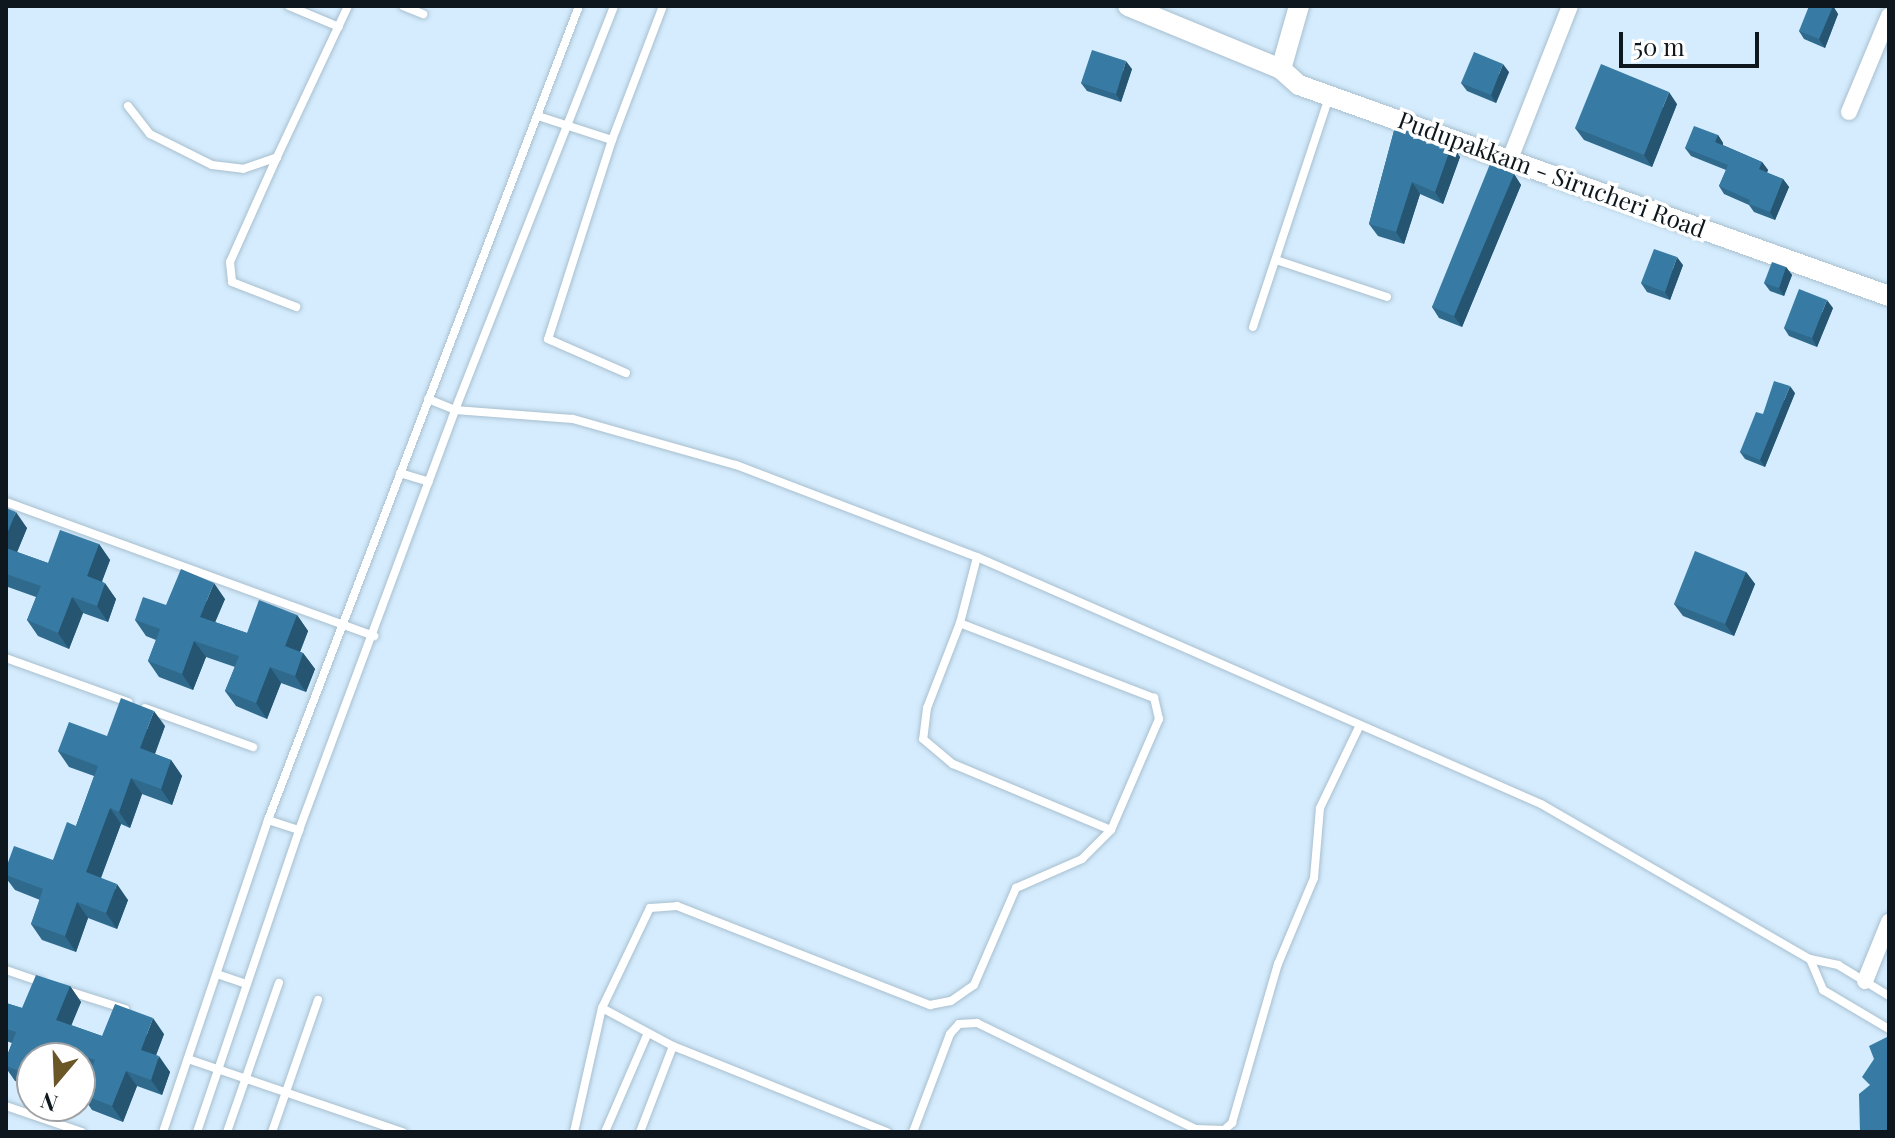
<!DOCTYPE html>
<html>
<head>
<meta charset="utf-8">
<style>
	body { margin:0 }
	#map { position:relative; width:1895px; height:1138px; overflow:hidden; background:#d4ecfd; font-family:"Playfair Display",serif }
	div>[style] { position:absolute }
	.roads { filter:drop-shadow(0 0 2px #a8bfcf) drop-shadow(0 0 2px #a8bfcf) }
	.service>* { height:8px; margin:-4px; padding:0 4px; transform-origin:4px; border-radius:4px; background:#fff }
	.minor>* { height:16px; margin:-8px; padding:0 8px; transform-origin:8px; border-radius:8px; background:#fff }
	.tertiary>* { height:20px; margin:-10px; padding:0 10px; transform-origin:10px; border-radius:10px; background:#fff }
	.wall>* { inset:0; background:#2f698c }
	.shaded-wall>* { inset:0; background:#265572 }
	.building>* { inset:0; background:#377aa3 }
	span { translate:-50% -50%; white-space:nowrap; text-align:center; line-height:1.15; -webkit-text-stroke:7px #fff; paint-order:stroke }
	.street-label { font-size:24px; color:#0e171d }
	.frame { position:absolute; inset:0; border:8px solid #0e171d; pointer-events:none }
	.north { position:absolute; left:16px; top:1042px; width:80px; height:80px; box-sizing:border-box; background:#fff; border:2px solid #9fa2a5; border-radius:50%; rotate:199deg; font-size:22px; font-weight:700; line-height:32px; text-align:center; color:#0e171d }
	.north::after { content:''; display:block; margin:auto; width:28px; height:36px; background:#6a5725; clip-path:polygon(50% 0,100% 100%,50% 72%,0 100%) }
	.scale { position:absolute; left:1619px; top:32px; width:140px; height:36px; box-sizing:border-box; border:4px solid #0e171d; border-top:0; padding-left:10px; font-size:24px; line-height:28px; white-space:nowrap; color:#0e171d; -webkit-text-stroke:6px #fff; paint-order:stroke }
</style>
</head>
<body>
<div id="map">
	<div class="roads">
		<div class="service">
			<i style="left:289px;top:6px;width:54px;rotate:22.8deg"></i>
			<i style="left:403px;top:6px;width:22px;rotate:22deg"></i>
			<i style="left:128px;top:106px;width:36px;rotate:52deg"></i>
			<i style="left:150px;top:134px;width:69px;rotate:26.6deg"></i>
			<i style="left:212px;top:165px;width:31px;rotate:7deg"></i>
			<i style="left:243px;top:169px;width:36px;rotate:-19deg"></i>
			<i style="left:277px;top:157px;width:167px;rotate:-64.8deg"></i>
			<i style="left:538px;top:116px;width:78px;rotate:18deg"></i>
			<i style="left:612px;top:140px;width:209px;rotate:107.8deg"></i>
			<i style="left:548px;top:339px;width:85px;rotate:23.6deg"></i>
			<i style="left:612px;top:140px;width:143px;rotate:-69.2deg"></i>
			<i style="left:277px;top:157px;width:115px;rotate:114.1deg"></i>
			<i style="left:230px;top:262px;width:20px;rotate:84deg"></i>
			<i style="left:232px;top:282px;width:69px;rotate:21.3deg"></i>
			<i style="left:1276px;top:260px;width:117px;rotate:18.4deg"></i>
			<i style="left:1253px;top:327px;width:242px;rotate:-71.7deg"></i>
			<i style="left:428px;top:399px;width:29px;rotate:22deg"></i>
			<i style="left:455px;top:410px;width:118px;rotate:4.4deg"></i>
			<i style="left:573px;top:419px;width:169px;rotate:15.8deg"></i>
			<i style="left:736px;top:465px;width:258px;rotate:20.9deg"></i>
			<i style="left:977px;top:557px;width:616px;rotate:23.65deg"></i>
			<i style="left:1541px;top:804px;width:310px;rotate:30deg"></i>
			<i style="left:1810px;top:959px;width:29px;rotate:12deg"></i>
			<i style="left:1838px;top:965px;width:60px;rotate:31.3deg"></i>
			<i style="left:400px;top:473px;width:30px;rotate:17deg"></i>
			<i style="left:6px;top:502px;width:392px;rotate:20deg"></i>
			<i style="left:977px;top:557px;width:68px;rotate:104.4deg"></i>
			<i style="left:960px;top:623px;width:91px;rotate:111.2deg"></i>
			<i style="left:927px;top:708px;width:31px;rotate:97deg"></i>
			<i style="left:923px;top:739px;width:39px;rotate:40deg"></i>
			<i style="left:953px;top:764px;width:171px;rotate:22.7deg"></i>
			<i style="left:6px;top:658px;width:130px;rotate:19.8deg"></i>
			<i style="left:145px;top:708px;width:115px;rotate:19.9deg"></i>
			<i style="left:268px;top:820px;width:33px;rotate:18deg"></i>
			<i style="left:1810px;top:959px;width:34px;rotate:67deg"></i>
			<i style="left:1823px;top:990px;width:77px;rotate:30.6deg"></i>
			<i style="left:6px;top:970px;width:37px;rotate:19deg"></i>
			<i style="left:217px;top:974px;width:31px;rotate:19deg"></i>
			<i style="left:65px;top:990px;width:63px;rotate:17.6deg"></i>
			<i style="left:602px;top:1008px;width:81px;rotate:28.2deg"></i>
			<i style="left:673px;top:1046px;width:231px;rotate:21.9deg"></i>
			<i style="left:188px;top:1059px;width:227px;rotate:18.8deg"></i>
			<i style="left:6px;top:1106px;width:80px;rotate:18.9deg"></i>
			<i style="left:163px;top:1132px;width:329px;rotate:-71.4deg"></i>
			<i style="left:268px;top:820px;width:871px;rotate:-69.09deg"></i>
			<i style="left:197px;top:1132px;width:319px;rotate:-71.3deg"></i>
			<i style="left:299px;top:830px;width:448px;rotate:-69.6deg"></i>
			<i style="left:455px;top:410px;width:434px;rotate:-68.5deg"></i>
			<i style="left:227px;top:1132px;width:158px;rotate:-70.8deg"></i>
			<i style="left:272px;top:1132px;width:140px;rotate:-70.8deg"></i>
			<i style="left:574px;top:1132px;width:127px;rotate:-77.3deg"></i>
			<i style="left:602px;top:1008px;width:111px;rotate:-64.4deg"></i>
			<i style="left:650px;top:908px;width:27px;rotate:-4deg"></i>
			<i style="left:677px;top:906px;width:272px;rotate:21.4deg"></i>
			<i style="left:930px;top:1005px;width:21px;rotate:-11deg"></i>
			<i style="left:951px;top:1001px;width:28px;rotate:-35deg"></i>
			<i style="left:974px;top:985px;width:106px;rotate:-66.6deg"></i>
			<i style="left:1016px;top:888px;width:72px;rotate:-23.7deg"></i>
			<i style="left:1082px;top:859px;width:41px;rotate:-45deg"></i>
			<i style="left:1111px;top:830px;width:121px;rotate:-66.6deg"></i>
			<i style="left:1159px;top:719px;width:22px;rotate:-103deg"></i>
			<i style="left:1154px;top:698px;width:208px;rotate:-158.9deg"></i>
			<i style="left:605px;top:1132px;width:106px;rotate:-66.6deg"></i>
			<i style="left:640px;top:1132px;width:92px;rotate:-69deg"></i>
			<i style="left:913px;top:1132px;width:105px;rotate:-69.3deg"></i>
			<i style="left:950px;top:1034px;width:13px;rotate:-48deg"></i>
			<i style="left:959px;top:1024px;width:18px;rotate:-3deg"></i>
			<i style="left:977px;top:1023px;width:242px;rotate:25.9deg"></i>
			<i style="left:1195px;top:1129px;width:29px;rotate:2deg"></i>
			<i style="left:1224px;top:1130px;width:11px;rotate:-41deg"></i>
			<i style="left:1232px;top:1123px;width:166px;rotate:-73.9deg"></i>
			<i style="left:1278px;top:964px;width:93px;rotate:-67.3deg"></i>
			<i style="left:1314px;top:878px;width:70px;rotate:-85.1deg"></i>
			<i style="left:1320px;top:808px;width:92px;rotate:-64.3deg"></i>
		</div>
		<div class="minor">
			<i style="left:1849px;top:112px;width:104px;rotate:-67.4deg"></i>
			<i style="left:1510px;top:159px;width:164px;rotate:-68.6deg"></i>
			<i style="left:1865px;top:981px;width:64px;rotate:-67.9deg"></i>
		</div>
		<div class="tertiary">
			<i style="left:1128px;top:6px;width:165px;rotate:22.4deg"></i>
			<i style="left:1299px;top:6px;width:66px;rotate:105.9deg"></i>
			<i style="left:1281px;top:69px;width:24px;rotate:42deg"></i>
			<i style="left:1299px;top:85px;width:627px;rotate:19.68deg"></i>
		</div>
	</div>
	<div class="wall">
		<i style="clip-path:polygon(1833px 6px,1838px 14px,1825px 48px,1804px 39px,1799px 31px)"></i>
		<i style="clip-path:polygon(1132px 69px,1121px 102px,1087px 91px,1081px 83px)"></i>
		<i style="clip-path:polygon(1509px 72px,1496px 103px,1467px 91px,1461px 83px)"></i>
		<i style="clip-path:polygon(1677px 104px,1652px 167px,1584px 140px,1575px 128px)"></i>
		<i style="clip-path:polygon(1395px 127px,1460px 157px,1443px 204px,1420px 194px,1404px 244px,1378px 236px,1369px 224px)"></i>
		<i style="clip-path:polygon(1718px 135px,1723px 143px,1723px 145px,1762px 162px,1768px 170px,1767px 173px,1783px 179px,1789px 187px,1775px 220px,1754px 212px,1749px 205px,1724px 194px,1719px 186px,1726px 170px,1691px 156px,1685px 148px)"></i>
		<i style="clip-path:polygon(1514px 174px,1521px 185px,1462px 327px,1439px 318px,1432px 307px)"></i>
		<i style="clip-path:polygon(1683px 265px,1670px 300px,1647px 292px,1641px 283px)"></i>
		<i style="clip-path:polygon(1786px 267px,1792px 275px,1784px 296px,1770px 291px,1764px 283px)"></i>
		<i style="clip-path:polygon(1833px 308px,1817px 347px,1789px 336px,1784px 328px)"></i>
		<i style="clip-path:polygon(1795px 393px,1765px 467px,1745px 459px,1740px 452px,1763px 414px)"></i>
		<i style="clip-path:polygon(6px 508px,27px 528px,17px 552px,48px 563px,99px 544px,110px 560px,102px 581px,116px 599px,108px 622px,83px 613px,69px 649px,38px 636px,27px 620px,36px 597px,8px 587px,6px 591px)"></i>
		<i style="clip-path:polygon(1746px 572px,1755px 584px,1734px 636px,1683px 616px,1674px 604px)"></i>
		<i style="clip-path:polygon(225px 599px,215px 622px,247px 633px,297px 615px,308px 631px,300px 652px,303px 653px,315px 669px,306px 692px,281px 683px,267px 719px,236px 706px,225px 691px,235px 667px,206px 657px,193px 690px,159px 677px,148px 661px,156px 640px,146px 636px,135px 620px,166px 605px)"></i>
		<i style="clip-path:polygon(165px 726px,155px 754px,171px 760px,182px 776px,172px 805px,142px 794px,130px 828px,121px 824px,101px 878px,128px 900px,117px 929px,88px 918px,76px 952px,42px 940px,31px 924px,40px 900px,15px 890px,6px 878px,6px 868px,53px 860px,76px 826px,94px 776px,69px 767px,58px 751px,107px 736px)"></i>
		<i style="clip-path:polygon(70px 986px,81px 1002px,71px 1025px,102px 1036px,164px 1034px,156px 1055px,170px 1072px,162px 1095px,137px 1086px,123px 1122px,92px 1110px,81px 1094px,90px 1070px,80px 1067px,80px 1058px,32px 1058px,32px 1087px,15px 1081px,6px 1068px,6px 1058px,12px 1043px,6px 1041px,6px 1003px,22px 1008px)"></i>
	</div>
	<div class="shaded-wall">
		<i style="clip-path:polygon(1833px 6px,1838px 14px,1825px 48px,1819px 39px)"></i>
		<i style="clip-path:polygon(1126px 61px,1132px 69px,1121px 102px,1116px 94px)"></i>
		<i style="clip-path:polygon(1503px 64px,1509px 72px,1496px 103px,1491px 95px)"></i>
		<i style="clip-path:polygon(1669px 92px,1677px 104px,1652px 167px,1644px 155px)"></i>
		<i style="clip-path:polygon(1718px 135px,1723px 143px,1721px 150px,1715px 142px)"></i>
		<i style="clip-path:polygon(1452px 144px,1460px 157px,1443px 204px,1435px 192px)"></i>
		<i style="clip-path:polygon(1762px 162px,1768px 170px,1764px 178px,1759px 169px)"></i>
		<i style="clip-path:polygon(1514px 174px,1521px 185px,1462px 327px,1454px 316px)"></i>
		<i style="clip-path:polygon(1783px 179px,1789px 187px,1775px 220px,1770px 212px)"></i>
		<i style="clip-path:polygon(1412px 182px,1420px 194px,1404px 244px,1396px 232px)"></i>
		<i style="clip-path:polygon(1677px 257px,1683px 265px,1670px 300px,1665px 292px)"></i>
		<i style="clip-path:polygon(1786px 267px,1792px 275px,1784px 296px,1779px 288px)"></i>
		<i style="clip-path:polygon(1827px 300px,1833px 308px,1817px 347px,1812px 338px)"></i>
		<i style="clip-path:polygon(1790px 386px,1795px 393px,1765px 467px,1760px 460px)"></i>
		<i style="clip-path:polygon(16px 512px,27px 528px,13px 562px,6px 553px,6px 536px)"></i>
		<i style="clip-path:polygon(99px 544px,110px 560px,98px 592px,87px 576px)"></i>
		<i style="clip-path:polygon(1746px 572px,1755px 584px,1734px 636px,1725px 624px)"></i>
		<i style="clip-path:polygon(105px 583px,116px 599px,108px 622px,97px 606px)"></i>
		<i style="clip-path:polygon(214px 583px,225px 599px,211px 632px,200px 617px)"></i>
		<i style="clip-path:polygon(72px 597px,83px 613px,69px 649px,58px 633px)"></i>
		<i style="clip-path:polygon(297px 615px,308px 631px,296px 662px,285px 646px)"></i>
		<i style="clip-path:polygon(194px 641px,206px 657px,193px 690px,182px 674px)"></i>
		<i style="clip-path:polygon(303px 653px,315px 669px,306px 692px,295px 676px)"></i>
		<i style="clip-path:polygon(270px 667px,281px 683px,267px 719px,256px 703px)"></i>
		<i style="clip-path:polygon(154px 711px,165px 726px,151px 764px,140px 748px)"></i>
		<i style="clip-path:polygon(171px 760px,182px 776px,172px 805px,161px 789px)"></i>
		<i style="clip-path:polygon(131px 778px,142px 794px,130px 828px,119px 812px)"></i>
		<i style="clip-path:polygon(110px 808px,121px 824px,97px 888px,86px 872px)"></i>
		<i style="clip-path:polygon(117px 884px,128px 900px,117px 929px,106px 913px)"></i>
		<i style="clip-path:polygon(77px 902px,88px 918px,76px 952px,65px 936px)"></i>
		<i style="clip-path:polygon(70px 986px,81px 1002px,67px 1036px,56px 1020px)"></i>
		<i style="clip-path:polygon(153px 1018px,164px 1034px,152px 1066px,141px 1050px)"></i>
		<i style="clip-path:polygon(50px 1044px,60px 1058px,45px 1058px)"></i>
		<i style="clip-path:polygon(159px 1056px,170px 1072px,162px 1095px,151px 1080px)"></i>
		<i style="clip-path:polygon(126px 1071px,137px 1086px,123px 1122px,112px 1106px)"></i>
	</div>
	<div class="building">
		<i style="clip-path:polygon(1809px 6px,1833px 6px,1819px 39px,1799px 31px)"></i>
		<i style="clip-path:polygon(1092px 50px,1126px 61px,1116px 94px,1081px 83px)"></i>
		<i style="clip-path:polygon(1474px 52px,1503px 64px,1491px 95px,1461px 83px)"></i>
		<i style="clip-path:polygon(1601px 64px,1669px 92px,1644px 155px,1575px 128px)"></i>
		<i style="clip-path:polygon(1694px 126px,1718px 135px,1715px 142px,1762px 162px,1759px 169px,1783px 179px,1770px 212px,1749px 204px,1750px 200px,1719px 186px,1728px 165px,1685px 148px)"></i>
		<i style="clip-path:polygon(1395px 127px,1452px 144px,1435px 192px,1412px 182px,1396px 232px,1369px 224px)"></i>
		<i style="clip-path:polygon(1490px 164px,1514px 174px,1454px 316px,1432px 307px)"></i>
		<i style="clip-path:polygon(1654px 249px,1677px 257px,1665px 292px,1641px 283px)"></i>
		<i style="clip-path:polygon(1772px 262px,1786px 267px,1779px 288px,1764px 283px)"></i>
		<i style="clip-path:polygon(1799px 289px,1827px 300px,1812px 338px,1784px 328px)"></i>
		<i style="clip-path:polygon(1774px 381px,1790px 386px,1760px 460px,1740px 452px,1756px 412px,1763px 414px)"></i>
		<i style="clip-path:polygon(6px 508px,16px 512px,6px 536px)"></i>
		<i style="clip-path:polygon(60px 530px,99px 544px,87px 576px,105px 583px,97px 606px,72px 597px,58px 633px,27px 620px,41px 586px,6px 574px,6px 548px,48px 563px)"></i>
		<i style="clip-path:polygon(1695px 551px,1746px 572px,1725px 624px,1674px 604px)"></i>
		<i style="clip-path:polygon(181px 569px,214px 583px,200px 617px,247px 633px,259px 600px,297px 615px,285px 646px,303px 653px,295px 676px,270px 667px,256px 703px,225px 691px,239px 656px,194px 641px,182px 674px,148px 661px,160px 629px,135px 620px,143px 597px,166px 605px)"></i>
		<i style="clip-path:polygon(121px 698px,154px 711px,140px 748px,171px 760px,161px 789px,131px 778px,119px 812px,110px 808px,86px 872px,117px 884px,106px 913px,77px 902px,65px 936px,31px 924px,43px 889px,6px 875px,6px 868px,14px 846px,53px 860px,67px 822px,76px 826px,98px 766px,58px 751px,69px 722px,107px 736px)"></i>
		<i style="clip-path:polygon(36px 975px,70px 986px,56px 1020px,102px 1036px,115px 1004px,153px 1018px,141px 1050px,159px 1056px,151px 1080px,126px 1071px,112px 1106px,81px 1094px,95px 1060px,50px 1044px,45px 1058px,32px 1058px,32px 1076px,6px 1066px,6px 1059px,16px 1032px,6px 1029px,6px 1003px,22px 1008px)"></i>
		<i style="clip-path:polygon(1887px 1037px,1889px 1038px,1889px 1132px,1860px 1132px,1859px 1094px,1870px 1085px,1862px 1077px,1874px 1059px,1869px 1046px)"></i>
	</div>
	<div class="street-label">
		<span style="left:1552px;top:174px;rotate:20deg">Pudupakkam - Sirucheri Road</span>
	</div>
	<div class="frame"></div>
	<div class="north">N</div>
	<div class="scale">50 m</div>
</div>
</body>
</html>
